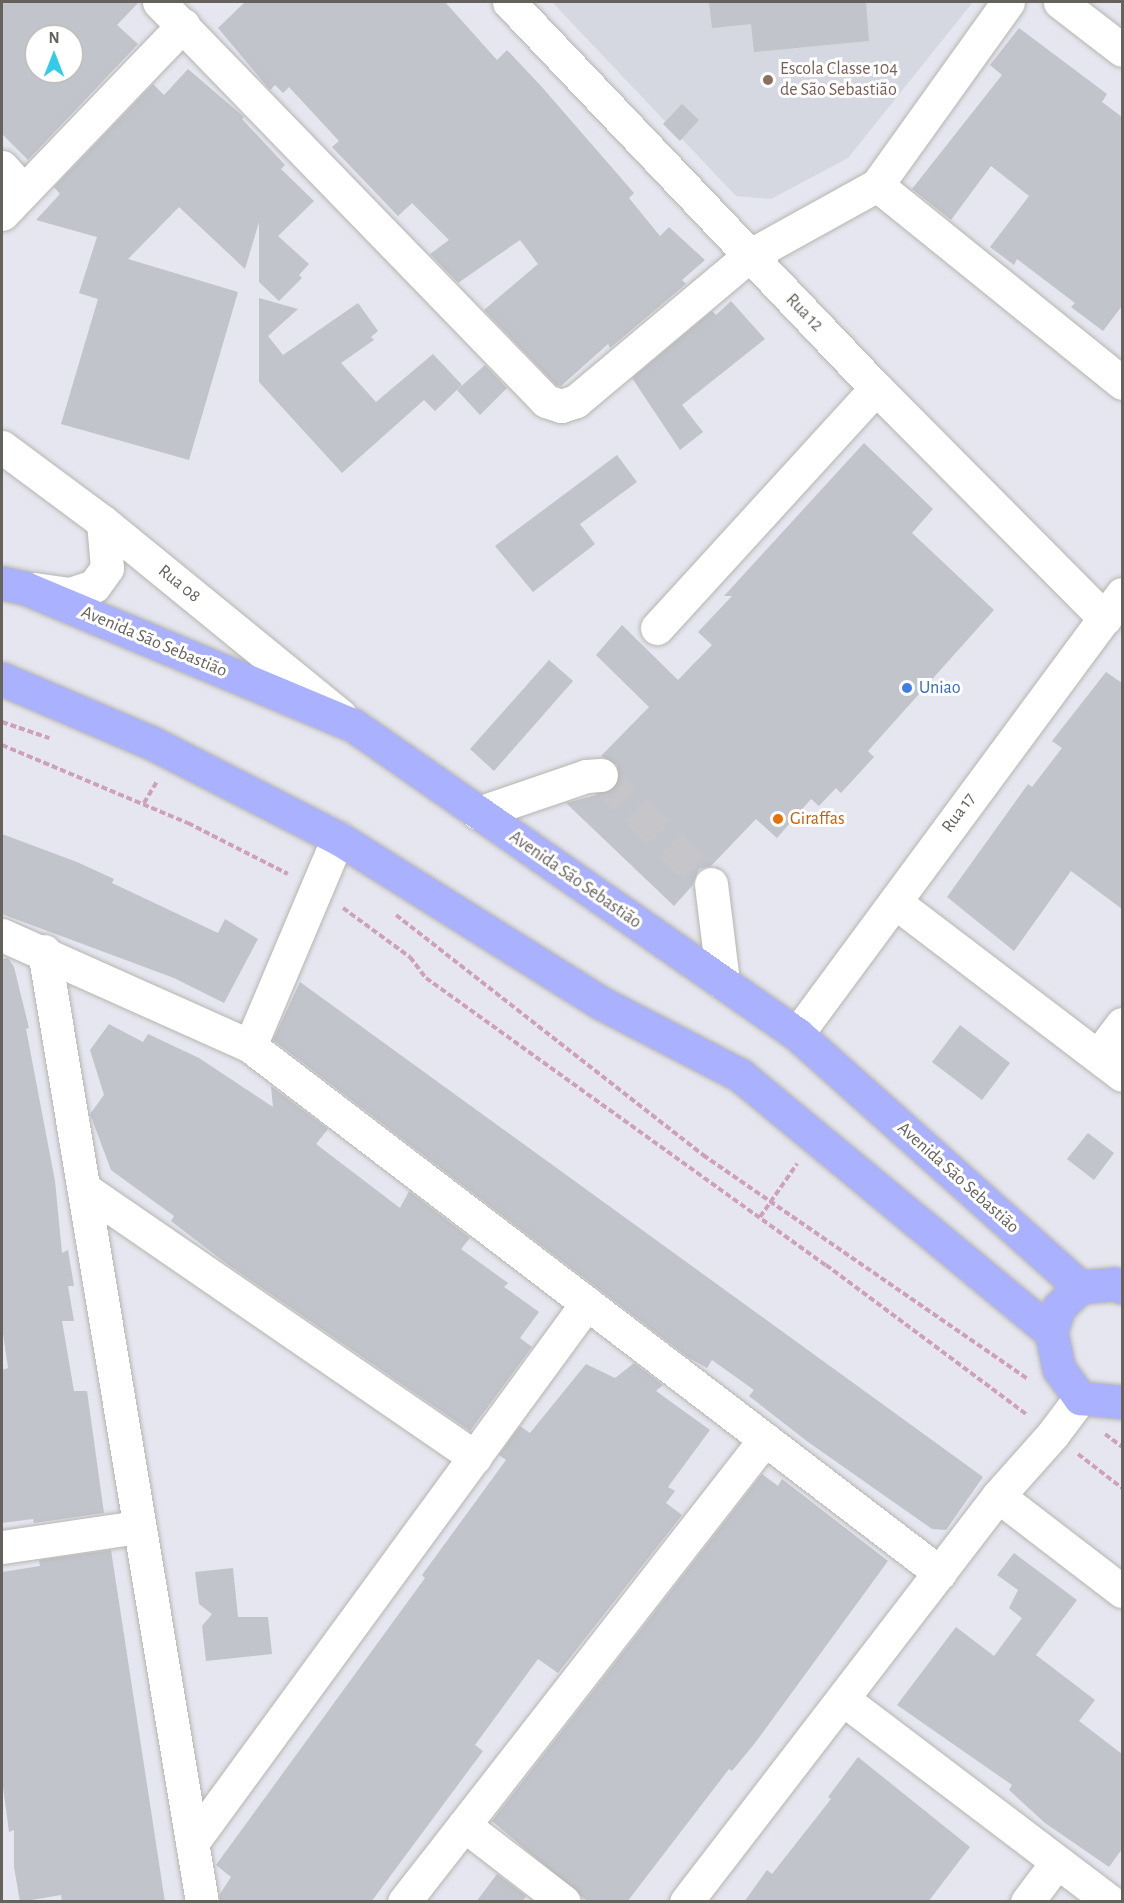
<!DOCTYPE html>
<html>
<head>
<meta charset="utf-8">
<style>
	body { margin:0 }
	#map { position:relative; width:1124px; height:1903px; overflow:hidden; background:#e5e6ef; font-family:"Alegreya Sans",sans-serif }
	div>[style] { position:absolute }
	.education>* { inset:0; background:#d6d8e1 }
	.building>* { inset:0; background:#c1c4ca }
	.minor-tunnel>* { height:33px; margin-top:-16.5px; transform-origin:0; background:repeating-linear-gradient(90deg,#c5c5ca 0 33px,transparent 0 49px) }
	.path>* { height:4px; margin-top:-2px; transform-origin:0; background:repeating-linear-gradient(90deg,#cfa0be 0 6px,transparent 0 9px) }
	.roads { filter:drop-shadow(0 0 2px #b7b5b0) drop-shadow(0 0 2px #b7b5b0) }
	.minor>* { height:33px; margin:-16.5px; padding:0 16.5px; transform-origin:16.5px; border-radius:16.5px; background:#fff }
	.major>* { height:33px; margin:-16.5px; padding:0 16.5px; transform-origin:16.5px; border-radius:16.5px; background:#aab1fe }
	.dots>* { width:16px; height:16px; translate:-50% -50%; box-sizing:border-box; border:3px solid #fff; border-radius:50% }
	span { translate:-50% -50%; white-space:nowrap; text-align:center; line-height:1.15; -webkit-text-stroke:6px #fff; paint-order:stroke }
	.education-label { font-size:18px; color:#785e54 }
	.left { translate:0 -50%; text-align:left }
	.street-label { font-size:18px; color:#65625c }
	.shop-label { font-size:18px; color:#366cbe }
	.food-label { font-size:18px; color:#c56008 }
	.frame { position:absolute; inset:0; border:3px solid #65625c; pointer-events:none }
	.north { position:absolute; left:24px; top:24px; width:60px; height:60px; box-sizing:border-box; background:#fff; border:2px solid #c1c0be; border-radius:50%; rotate:0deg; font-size:16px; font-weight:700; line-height:24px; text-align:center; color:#65625c }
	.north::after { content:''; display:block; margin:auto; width:21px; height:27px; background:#32cbe8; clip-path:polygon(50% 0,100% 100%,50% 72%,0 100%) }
</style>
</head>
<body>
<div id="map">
	<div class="education">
		<i style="clip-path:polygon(552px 2px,973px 2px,848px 158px,771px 199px,736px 196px)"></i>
	</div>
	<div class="building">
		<i style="clip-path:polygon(evenodd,2px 2px,139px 2px,117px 25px,138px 44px,28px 160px,2px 134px,2px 2px,36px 36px,72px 36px,72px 72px,36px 72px,36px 36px)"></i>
		<i style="clip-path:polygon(245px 2px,445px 2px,497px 60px,507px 50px,541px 86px,634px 193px,629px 198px,660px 236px,669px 227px,705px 260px,682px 280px,686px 284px,610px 348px,608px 344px,561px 386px,556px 385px,484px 310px,538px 264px,520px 240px,458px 283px,430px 254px,449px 240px,412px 203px,398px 216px,332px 147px,339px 141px,289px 87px,283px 93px,275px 85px,270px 90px,218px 28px)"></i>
		<i style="clip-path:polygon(709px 2px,866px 2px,869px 41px,754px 52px,751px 24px,712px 28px)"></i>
		<i style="clip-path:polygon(1019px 28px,1107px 94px,1102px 102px,1122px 117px,1122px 306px,1103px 331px,1071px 307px,1075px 303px,1017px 259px,1014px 265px,990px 247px,1029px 196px,991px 166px,951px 220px,912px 189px,1002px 75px,990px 65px)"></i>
		<i style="clip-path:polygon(188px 69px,244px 117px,242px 119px,285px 165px,281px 169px,314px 201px,278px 236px,309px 264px,299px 275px,302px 278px,279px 301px,259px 282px,259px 222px,245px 269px,179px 207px,128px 259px,238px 292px,189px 460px,61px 424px,98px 299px,79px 293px,97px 237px,36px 220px,60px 194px,54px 187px,153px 84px,164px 95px)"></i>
		<i style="clip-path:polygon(682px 104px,699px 120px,680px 141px,663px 124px)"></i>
		<i style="clip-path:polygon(259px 298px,298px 309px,268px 336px,283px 355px,358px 303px,378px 331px,371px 337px,374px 340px,341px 363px,376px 402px,433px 354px,462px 385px,435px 411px,424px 400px,342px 473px,259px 382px)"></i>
		<i style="clip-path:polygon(731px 301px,765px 339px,682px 405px,703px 432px,680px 450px,632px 378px,712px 311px,716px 315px)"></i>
		<i style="clip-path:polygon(485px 365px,507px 388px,480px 415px,457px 390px)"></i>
		<i style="clip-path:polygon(864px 443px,933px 509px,912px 533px,994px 610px,868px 751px,874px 757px,841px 793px,836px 788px,819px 806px,811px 799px,777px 838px,756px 819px,711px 866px,699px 869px,692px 886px,674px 906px,566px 803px,611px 791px,618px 784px,617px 765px,601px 756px,649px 707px,596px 655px,622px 625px,678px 680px,712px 645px,698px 632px,732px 596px,724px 596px)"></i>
		<i style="clip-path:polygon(617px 455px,637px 482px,580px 524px,595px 544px,533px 592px,495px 546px)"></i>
		<i style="clip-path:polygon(549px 660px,573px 681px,494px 771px,470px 749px)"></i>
		<i style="clip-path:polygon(1106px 672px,1122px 683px,1122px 909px,1071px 871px,1014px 951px,947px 897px,1028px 784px,1032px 787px,1062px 748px,1052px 741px)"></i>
		<i style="clip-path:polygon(2px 834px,77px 862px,114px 879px,112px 883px,218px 933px,225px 919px,258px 939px,224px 1003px,174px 978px,2px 914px)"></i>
		<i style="clip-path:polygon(8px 958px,14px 967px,29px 1028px,26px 1029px,55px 1181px,62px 1253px,68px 1250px,74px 1286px,68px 1286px,74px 1321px,62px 1321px,74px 1391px,87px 1391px,104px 1513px,34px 1523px,33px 1519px,2px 1523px,2px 1370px,8px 1368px,2px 1327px,2px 959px)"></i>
		<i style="clip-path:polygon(300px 982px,983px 1477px,946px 1530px,932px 1529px,808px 1442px,749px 1396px,754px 1390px,712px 1360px,707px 1368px,689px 1358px,273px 1040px)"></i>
		<i style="clip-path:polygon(109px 1024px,143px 1042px,148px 1034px,199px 1058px,273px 1107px,271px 1086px,328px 1129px,316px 1144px,400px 1208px,409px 1191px,470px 1238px,461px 1249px,508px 1283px,504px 1287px,539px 1312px,520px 1338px,532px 1347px,470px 1431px,227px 1264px,171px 1221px,174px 1216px,111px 1170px,90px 1114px,104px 1095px,90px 1050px)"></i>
		<i style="clip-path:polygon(960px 1025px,1010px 1063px,982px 1100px,932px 1062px)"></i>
		<i style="clip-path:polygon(1088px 1133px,1114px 1153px,1094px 1180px,1067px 1159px)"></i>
		<i style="clip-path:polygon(634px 1363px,663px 1385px,656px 1391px,710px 1430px,668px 1487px,675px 1491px,666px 1503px,682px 1515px,558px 1673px,538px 1659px,475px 1745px,483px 1751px,371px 1902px,220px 1902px,220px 1894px,231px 1877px,216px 1865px,425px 1578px,422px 1575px,506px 1460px,499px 1455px,520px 1426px,530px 1433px,586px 1364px,615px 1378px)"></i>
		<i style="clip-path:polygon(762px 1474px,778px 1486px,782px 1479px,888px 1561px,755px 1743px,732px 1771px,729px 1769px,627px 1902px,588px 1902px,492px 1821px)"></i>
		<i style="clip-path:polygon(111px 1550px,165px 1902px,62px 1902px,61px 1895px,20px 1902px,14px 1867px,14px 1830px,9px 1832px,2px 1779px,2px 1572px,40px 1566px,39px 1560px)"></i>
		<i style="clip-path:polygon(1014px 1553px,1077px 1600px,1036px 1655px,1095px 1700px,1079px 1721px,1122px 1754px,1122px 1849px,1109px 1867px,1045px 1823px,1009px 1790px,1012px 1785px,897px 1705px,956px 1627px,994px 1656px,1022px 1618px,1009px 1608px,1018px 1590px,997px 1575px)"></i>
		<i style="clip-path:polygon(233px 1568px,238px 1617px,268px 1617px,272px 1654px,206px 1661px,202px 1626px,212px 1614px,199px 1604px,195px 1572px)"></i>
		<i style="clip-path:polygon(858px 1757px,970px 1847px,928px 1902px,744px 1902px,767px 1870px,772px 1874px,831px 1799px,828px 1797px)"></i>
		<i style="clip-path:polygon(497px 1874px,526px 1896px,522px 1902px,476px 1902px)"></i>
	</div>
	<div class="minor-tunnel">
		<i style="left:601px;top:775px;width:155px;rotate:44.7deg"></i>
	</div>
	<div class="path">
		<i style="left:2px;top:722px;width:50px;rotate:18.8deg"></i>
		<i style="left:2px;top:745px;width:202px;rotate:22.8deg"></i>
		<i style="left:188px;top:823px;width:112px;rotate:27deg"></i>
		<i style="left:144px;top:803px;width:26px;rotate:-59deg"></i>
		<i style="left:343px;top:908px;width:83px;rotate:36.2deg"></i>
		<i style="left:410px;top:957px;width:26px;rotate:53deg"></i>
		<i style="left:426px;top:978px;width:492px;rotate:35.7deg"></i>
		<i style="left:826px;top:1265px;width:251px;rotate:36.7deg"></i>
		<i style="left:396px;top:915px;width:390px;rotate:38deg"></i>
		<i style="left:703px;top:1155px;width:395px;rotate:34.6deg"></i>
		<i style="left:760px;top:1217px;width:65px;rotate:-55.1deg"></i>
		<i style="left:1105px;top:1434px;width:21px;rotate:37deg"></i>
		<i style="left:1078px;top:1454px;width:56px;rotate:37.7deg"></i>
	</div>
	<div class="roads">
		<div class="minor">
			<i style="left:159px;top:2px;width:556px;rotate:45.87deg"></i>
			<i style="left:546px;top:401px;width:16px;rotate:18deg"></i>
			<i style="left:561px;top:406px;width:16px;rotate:-18deg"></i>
			<i style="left:576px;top:401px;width:226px;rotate:-40deg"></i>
			<i style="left:749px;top:256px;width:146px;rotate:-29deg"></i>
			<i style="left:877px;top:185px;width:225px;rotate:-54.4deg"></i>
			<i style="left:509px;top:2px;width:533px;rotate:46.45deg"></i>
			<i style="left:876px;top:388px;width:325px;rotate:45.2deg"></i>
			<i style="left:1060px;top:2px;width:78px;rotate:37.7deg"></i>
			<i style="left:2px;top:167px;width:31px;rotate:48deg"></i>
			<i style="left:877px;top:185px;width:315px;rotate:38.9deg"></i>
			<i style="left:2px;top:214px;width:262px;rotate:-46.2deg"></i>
			<i style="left:2px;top:447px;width:126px;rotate:36.6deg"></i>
			<i style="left:103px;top:522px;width:306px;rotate:39.2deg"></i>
			<i style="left:34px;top:589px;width:36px;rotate:8deg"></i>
			<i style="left:70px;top:594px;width:25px;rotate:-18deg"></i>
			<i style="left:94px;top:586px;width:22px;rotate:-54deg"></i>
			<i style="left:107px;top:568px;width:46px;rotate:-95deg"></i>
			<i style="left:657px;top:628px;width:325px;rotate:-47.6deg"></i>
			<i style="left:478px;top:813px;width:114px;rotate:-18.9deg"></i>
			<i style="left:586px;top:776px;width:15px;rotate:-4deg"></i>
			<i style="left:711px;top:884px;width:99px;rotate:83deg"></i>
			<i style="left:895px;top:902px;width:285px;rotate:37.3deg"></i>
			<i style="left:2px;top:935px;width:272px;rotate:24.1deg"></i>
			<i style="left:250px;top:1046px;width:868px;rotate:37.37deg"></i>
			<i style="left:44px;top:951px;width:964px;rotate:80.57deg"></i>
			<i style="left:797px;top:1034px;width:547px;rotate:-53.55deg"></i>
			<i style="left:250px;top:1046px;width:226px;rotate:-67.1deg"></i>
			<i style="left:1098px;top:1056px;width:40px;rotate:-53deg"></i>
			<i style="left:86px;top:1190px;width:472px;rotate:34.5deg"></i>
			<i style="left:998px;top:1496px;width:156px;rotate:37.5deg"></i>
			<i style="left:2px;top:1547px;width:137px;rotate:-8.4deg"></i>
			<i style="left:843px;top:1699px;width:335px;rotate:37.2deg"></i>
			<i style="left:464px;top:1825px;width:126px;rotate:37.6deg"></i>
			<i style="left:192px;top:1843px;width:669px;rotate:-53.82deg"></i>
			<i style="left:404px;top:1902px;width:587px;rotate:-52.06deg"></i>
			<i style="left:686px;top:1902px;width:512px;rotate:-52.46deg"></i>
			<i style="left:998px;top:1496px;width:83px;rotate:-48.4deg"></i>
			<i style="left:1053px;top:1434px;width:45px;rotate:-53.1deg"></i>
			<i style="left:1027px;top:1902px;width:50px;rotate:-53.1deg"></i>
		</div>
		<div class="major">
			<i style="left:2px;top:583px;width:24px;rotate:12deg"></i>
			<i style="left:25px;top:588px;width:355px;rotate:22.7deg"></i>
			<i style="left:353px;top:725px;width:541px;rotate:34.84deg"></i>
			<i style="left:797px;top:1034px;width:380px;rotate:41.8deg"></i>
			<i style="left:2px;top:679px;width:163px;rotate:23.1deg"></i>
			<i style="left:152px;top:743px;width:209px;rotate:27.1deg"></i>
			<i style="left:338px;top:838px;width:310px;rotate:32.1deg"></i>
			<i style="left:601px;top:1003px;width:157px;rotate:27.4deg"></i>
			<i style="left:740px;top:1075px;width:403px;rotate:39.6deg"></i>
			<i style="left:1122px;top:1287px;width:9px;rotate:-159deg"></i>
			<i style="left:1114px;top:1284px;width:34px;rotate:175deg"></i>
			<i style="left:1080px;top:1287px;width:29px;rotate:136deg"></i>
			<i style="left:1059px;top:1307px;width:26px;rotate:108deg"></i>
			<i style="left:1051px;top:1332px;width:38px;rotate:78deg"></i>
			<i style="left:1059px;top:1369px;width:36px;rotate:54deg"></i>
			<i style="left:1080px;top:1398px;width:42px;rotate:5.4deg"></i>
		</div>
	</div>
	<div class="dots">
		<i style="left:768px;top:80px;background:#8d6e63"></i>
		<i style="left:907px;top:688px;background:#3f7fe0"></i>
		<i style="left:778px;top:819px;background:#e8710a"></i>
	</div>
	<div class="education-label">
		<span class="left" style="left:780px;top:80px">Escola Classe 104<br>de São Sebastião</span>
	</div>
	<div class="street-label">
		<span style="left:804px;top:313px;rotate:46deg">Rua 12</span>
		<span style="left:179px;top:584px;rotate:39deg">Rua 08</span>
		<span style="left:154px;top:642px;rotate:23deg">Avenida São Sebastião</span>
		<span style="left:959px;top:813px;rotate:-54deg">Rua 17</span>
		<span style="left:575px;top:880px;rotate:35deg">Avenida São Sebastião</span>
		<span style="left:958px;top:1178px;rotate:42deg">Avenida São Sebastião</span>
	</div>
	<div class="shop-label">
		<span class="left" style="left:919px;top:688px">Uniao</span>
	</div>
	<div class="food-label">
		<span class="left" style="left:790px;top:819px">Giraffas</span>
	</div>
	<div class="frame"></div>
	<div class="north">N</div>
</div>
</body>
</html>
